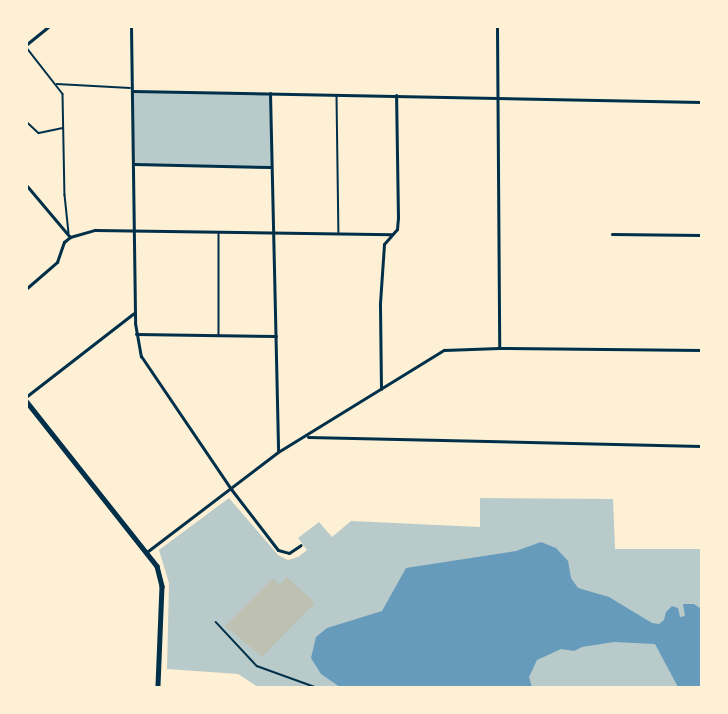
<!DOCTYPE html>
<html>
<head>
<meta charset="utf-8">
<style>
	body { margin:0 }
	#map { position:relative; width:728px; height:714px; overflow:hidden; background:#fdf0d5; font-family:Poppins,sans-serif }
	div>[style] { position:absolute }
	.green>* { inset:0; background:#b9caca }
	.water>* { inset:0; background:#669bbc }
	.building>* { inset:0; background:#bec0b2 }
	.path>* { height:1.5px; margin:-0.75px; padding:0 0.75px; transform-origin:0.75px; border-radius:0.75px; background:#003049 }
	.service>* { height:1.5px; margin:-0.75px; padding:0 0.75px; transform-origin:0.75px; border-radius:0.75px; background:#003049 }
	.minor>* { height:3px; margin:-1.5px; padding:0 1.5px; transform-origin:1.5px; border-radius:1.5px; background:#003049 }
	.secondary>* { height:4.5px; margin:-2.25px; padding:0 2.25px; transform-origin:2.25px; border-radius:2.25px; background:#003049 }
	span { translate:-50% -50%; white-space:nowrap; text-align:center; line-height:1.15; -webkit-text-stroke:4.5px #fdf0d5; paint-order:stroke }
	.frame { position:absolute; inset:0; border:28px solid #fdf0d5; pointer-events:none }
</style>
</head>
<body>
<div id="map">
	<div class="green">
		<i style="clip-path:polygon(133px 91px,270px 93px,271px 167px,134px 164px)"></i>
		<i style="clip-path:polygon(229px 498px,278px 555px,288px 560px,298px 557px,307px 550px,298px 538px,319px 522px,332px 537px,351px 521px,480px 527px,480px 498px,613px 499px,615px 549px,701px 549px,701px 687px,258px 687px,238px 674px,167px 669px,169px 583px,159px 550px)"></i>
	</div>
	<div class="water">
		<i style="clip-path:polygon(541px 542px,556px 548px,568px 561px,571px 578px,578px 588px,609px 597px,652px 623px,659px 624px,664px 620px,666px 612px,672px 606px,678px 608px,680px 617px,685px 616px,683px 604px,694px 604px,701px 609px,701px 687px,678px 687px,655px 644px,614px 642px,582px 647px,574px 651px,561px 649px,537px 660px,529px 677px,532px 687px,340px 687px,321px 674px,311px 658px,316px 637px,327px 628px,382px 611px,406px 568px,516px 551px)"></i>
	</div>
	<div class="building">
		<i style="clip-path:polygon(287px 577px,315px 603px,262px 657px,225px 626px,273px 578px,280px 585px)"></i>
	</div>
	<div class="path">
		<i style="left:216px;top:622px;width:60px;rotate:47deg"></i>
		<i style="left:257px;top:666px;width:62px;rotate:19.9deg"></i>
	</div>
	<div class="service">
		<i style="left:27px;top:48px;width:58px;rotate:52deg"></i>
		<i style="left:63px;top:94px;width:101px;rotate:88.9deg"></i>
		<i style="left:65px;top:195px;width:38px;rotate:84deg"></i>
		<i style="left:57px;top:84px;width:73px;rotate:3.1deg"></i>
		<i style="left:337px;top:96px;width:136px;rotate:89.2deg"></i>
		<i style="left:27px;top:122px;width:16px;rotate:43deg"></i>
		<i style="left:39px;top:133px;width:24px;rotate:-12deg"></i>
		<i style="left:219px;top:232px;width:103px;rotate:90deg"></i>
	</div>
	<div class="minor">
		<i style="left:131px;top:27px;width:296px;rotate:89.2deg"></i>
		<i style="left:135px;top:323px;width:34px;rotate:80deg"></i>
		<i style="left:141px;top:356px;width:161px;rotate:55.9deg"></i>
		<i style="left:231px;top:489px;width:77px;rotate:52.4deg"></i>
		<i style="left:278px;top:550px;width:11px;rotate:15deg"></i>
		<i style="left:289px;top:553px;width:14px;rotate:-34deg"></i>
		<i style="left:497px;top:27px;width:321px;rotate:89.6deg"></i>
		<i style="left:27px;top:44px;width:27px;rotate:-39deg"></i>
		<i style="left:133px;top:91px;width:568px;rotate:1.11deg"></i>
		<i style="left:270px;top:93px;width:358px;rotate:88.7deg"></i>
		<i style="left:134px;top:164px;width:136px;rotate:1.3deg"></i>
		<i style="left:27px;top:186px;width:67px;rotate:49.9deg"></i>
		<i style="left:612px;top:234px;width:89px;rotate:0.6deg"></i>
		<i style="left:27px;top:288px;width:40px;rotate:-41deg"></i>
		<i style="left:57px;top:262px;width:21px;rotate:-71deg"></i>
		<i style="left:64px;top:242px;width:8px;rotate:-40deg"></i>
		<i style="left:70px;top:237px;width:26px;rotate:-16deg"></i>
		<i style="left:95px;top:230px;width:297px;rotate:0.8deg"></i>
		<i style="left:136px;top:334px;width:140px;rotate:0.8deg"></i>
		<i style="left:381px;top:389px;width:86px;rotate:-90.7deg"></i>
		<i style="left:380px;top:303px;width:59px;rotate:-86.1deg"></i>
		<i style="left:384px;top:244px;width:20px;rotate:-49deg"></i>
		<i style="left:397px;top:229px;width:11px;rotate:-85deg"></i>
		<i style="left:398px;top:218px;width:123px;rotate:-90.9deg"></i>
		<i style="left:27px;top:396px;width:135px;rotate:-37.8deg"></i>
		<i style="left:308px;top:437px;width:393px;rotate:1.3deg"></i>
		<i style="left:148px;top:551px;width:163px;rotate:-37.3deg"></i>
		<i style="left:278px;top:452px;width:195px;rotate:-31.6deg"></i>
		<i style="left:444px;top:350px;width:55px;rotate:-2.1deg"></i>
		<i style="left:499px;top:348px;width:202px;rotate:0.6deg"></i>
	</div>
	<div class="secondary">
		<i style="left:27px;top:402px;width:209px;rotate:51.6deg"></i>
		<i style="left:157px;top:566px;width:21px;rotate:76deg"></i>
		<i style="left:162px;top:586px;width:101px;rotate:92.3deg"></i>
	</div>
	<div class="frame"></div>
</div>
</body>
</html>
